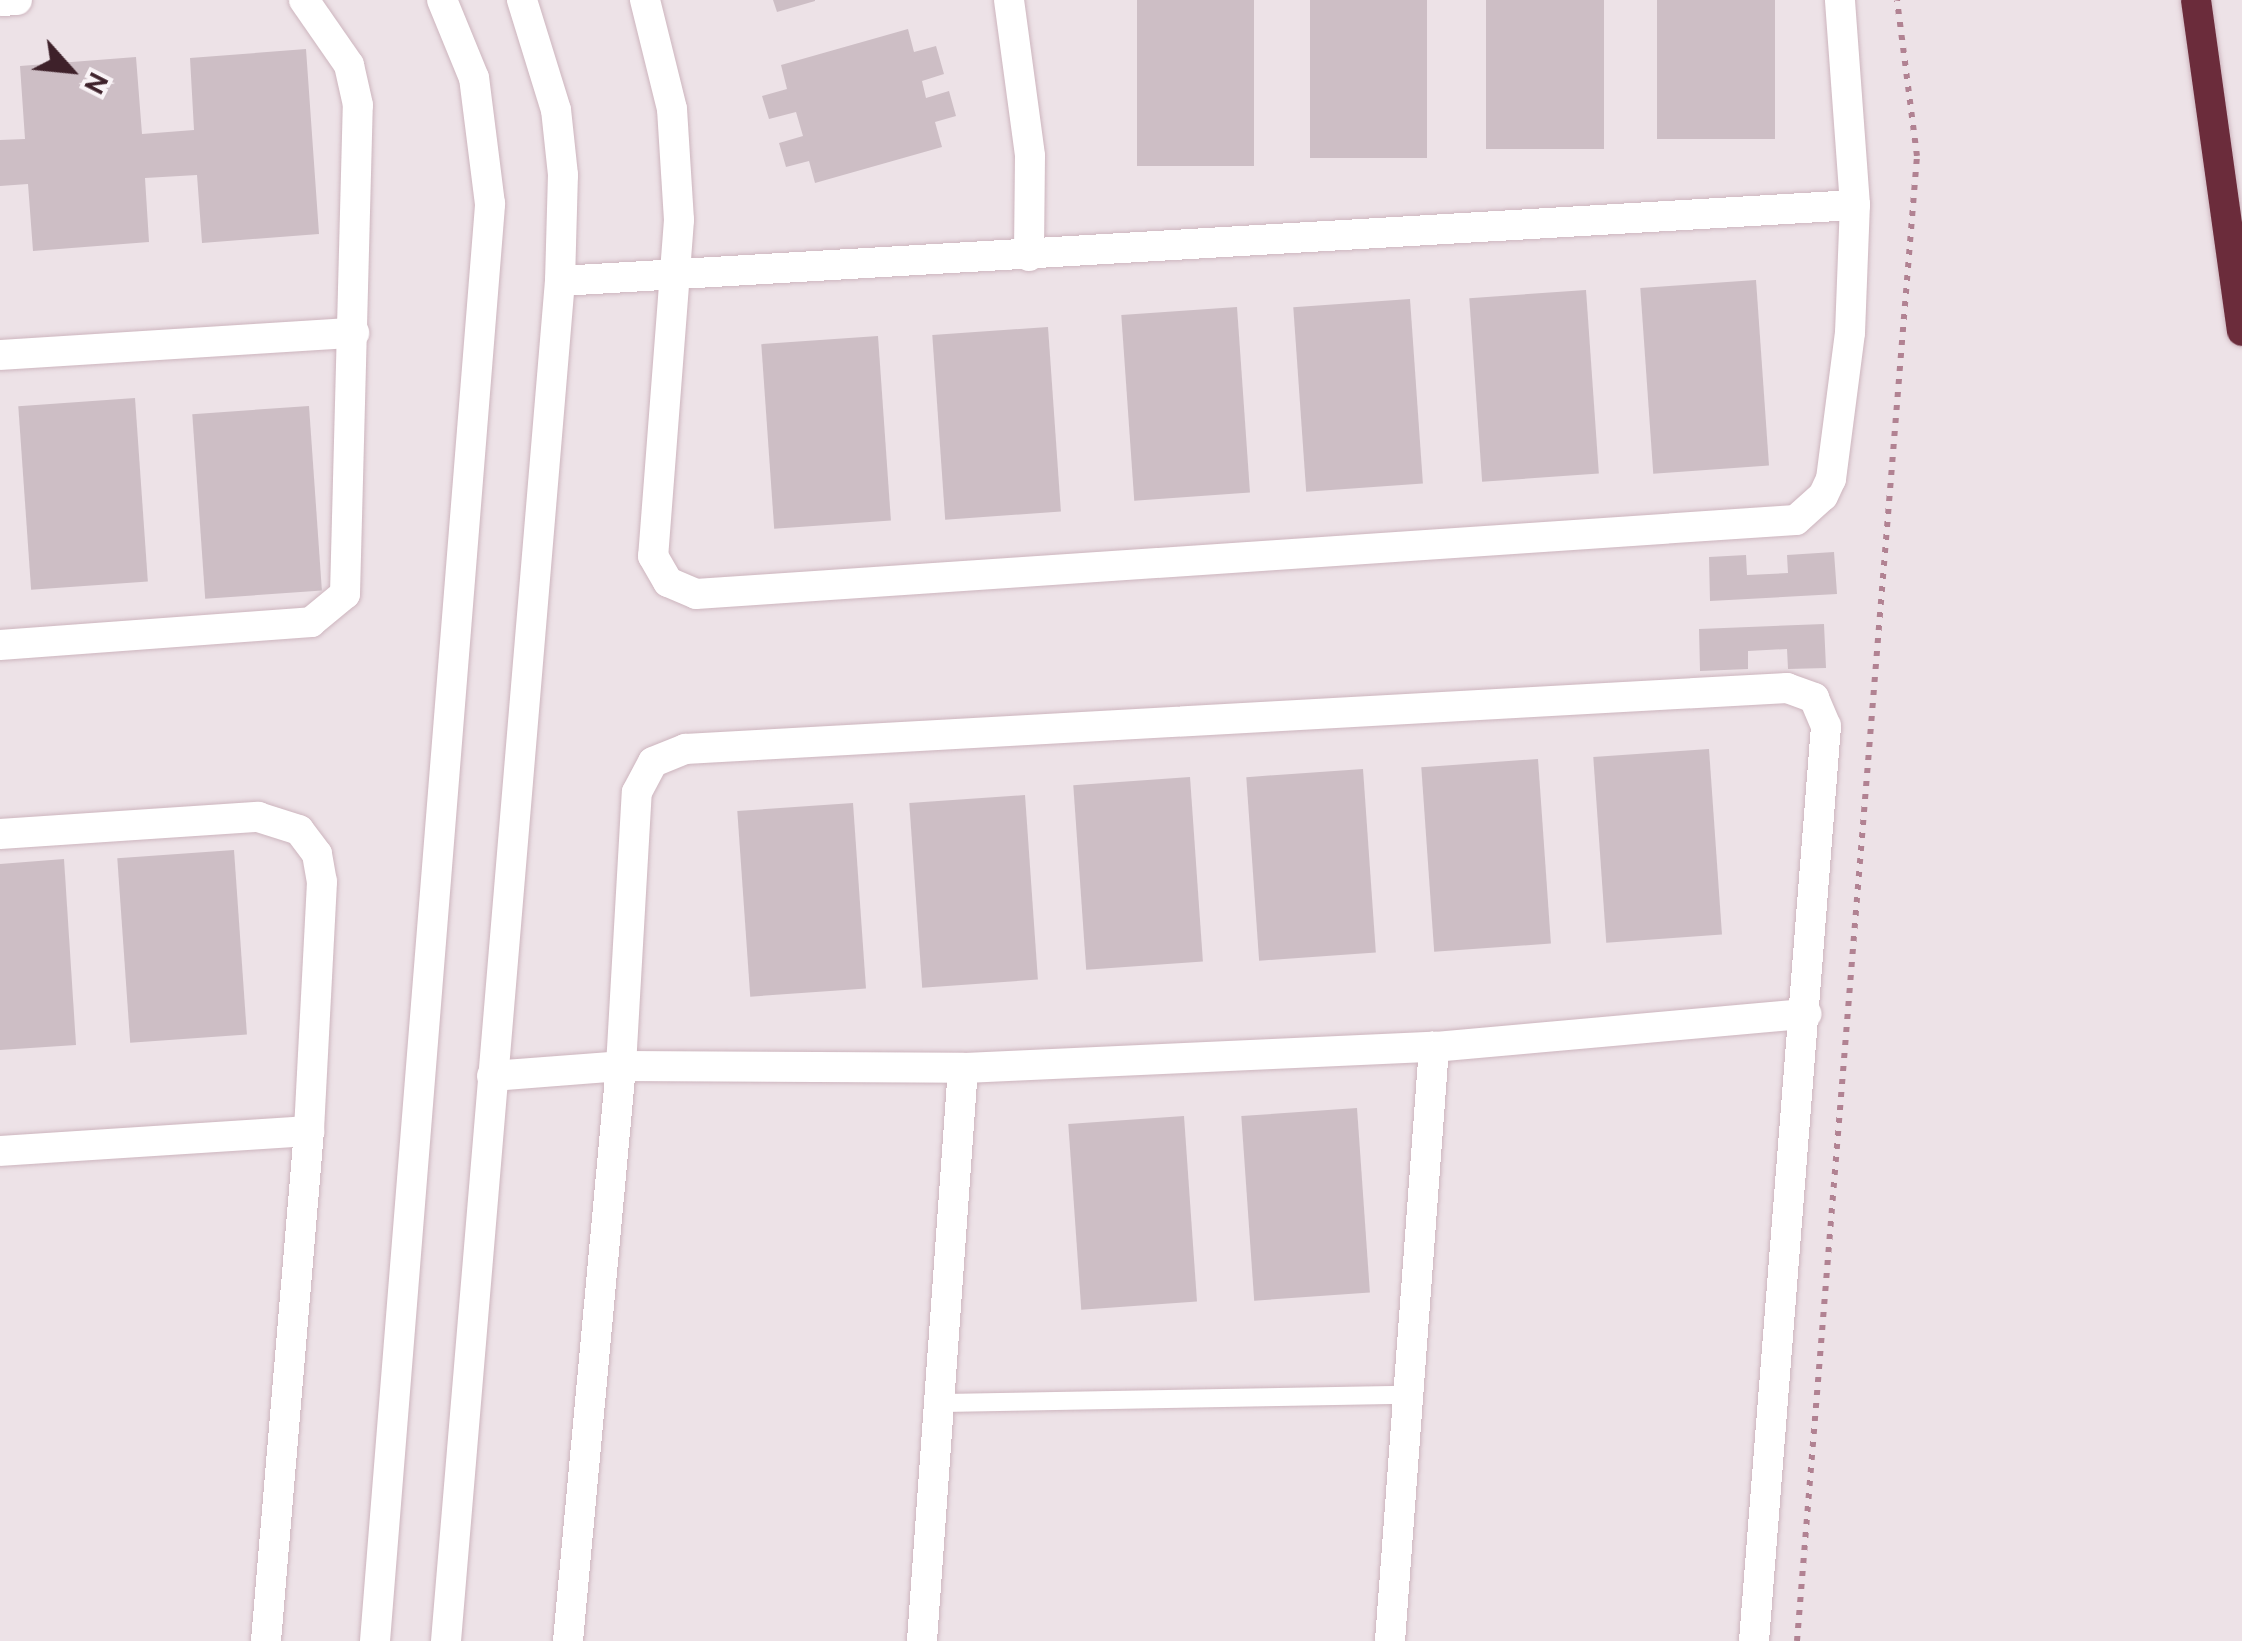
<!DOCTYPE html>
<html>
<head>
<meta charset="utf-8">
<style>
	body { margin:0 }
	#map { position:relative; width:2242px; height:1641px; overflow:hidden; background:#ede2e7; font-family:Cabin,sans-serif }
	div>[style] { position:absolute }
	.building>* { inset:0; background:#cdbec5; transform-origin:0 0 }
	.path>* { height:6px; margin-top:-3px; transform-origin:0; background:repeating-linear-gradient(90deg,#b18292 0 5px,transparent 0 13px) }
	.roads { filter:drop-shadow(0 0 2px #cdb5be) drop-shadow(0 0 2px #cdb5be) }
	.lane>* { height:18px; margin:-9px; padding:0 9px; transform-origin:9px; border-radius:9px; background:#fff }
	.street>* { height:30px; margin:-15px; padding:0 15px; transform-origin:15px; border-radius:15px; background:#fff }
	.secondary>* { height:30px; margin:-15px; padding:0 15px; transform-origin:15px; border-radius:15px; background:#fff }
	.highway>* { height:30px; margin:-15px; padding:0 15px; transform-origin:15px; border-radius:15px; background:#6b2c3b }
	span { translate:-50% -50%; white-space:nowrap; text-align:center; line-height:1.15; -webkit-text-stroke:8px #f9f3f6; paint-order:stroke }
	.north { position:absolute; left:20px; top:20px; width:100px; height:100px; -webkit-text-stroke:8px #f9f3f6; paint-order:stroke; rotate:117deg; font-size:28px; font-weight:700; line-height:40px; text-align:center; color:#3e212a }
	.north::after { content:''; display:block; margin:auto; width:35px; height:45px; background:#3e212a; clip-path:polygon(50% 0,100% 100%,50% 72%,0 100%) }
</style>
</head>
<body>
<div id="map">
	<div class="building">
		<i style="clip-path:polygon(773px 0,815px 0,815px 1px,777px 12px)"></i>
		<i style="left:1137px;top:0;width:117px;height:166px"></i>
		<i style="left:1310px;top:0;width:117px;height:158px"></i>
		<i style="left:1486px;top:0;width:118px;height:149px"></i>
		<i style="left:1657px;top:0;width:118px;height:139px"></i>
		<i style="clip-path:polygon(908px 29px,914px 52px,936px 46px,944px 74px,922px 81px,926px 98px,949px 91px,956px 116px,935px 122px,942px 147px,815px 183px,809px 161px,786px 167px,779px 143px,803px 136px,796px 112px,769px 119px,762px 96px,787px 89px,781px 65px)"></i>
		<i style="clip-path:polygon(306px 49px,319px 234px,202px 243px,197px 175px,145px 178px,149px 242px,33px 251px,28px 184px,0 186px,0 140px,25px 139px,20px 66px,136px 57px,142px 134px,194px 130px,190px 58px)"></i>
		<i style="left:1756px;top:280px;width:186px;height:116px;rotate:86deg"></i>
		<i style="left:1586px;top:290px;width:184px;height:117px;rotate:86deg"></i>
		<i style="left:1410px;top:299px;width:185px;height:117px;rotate:86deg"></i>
		<i style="left:1237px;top:307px;width:186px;height:116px;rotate:86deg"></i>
		<i style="left:1048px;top:327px;width:185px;height:116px;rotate:86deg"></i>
		<i style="left:878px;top:336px;width:185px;height:117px;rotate:86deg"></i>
		<i style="left:135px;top:398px;width:184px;height:117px;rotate:86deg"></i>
		<i style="left:309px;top:406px;width:185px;height:117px;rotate:86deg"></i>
		<i style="clip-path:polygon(1834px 552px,1837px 594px,1710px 601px,1709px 557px,1746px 555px,1747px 575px,1788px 573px,1787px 555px)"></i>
		<i style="clip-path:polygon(1824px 624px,1826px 668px,1788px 669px,1787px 649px,1748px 651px,1748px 669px,1700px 671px,1699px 629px)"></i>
		<i style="left:1709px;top:749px;width:186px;height:116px;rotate:86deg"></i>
		<i style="left:1538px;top:759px;width:185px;height:117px;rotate:86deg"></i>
		<i style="left:1363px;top:769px;width:184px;height:117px;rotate:86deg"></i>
		<i style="left:1190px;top:777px;width:185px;height:117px;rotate:86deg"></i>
		<i style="left:1025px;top:795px;width:185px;height:116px;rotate:86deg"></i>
		<i style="left:853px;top:803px;width:186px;height:116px;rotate:86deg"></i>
		<i style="left:234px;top:850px;width:185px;height:117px;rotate:86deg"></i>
		<i style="clip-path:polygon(64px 859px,76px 1045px,0 1050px,0 864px)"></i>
		<i style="left:1357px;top:1108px;width:185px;height:116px;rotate:86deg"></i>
		<i style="left:1184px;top:1116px;width:186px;height:116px;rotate:86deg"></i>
	</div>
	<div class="path">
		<i style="left:1797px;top:1641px;width:1490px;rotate:-85.38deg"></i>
		<i style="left:1917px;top:156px;width:157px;rotate:-97.3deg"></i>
	</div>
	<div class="roads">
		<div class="lane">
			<i style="left:939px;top:1403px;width:471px;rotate:-1deg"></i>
		</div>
		<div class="street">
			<i style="left:645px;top:0;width:112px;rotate:76.1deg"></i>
			<i style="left:672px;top:109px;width:111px;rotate:86.4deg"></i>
			<i style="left:679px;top:220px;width:337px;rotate:94.4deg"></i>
			<i style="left:653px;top:556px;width:30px;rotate:60deg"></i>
			<i style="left:668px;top:582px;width:30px;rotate:23deg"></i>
			<i style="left:696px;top:594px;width:1102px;rotate:-3.85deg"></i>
			<i style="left:1796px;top:520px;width:36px;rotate:-42deg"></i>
			<i style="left:1823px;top:496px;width:19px;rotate:-65deg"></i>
			<i style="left:1831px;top:479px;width:147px;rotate:-82.6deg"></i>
			<i style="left:1850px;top:333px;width:128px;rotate:-87.8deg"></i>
			<i style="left:1855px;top:205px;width:206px;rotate:-94.2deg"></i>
			<i style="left:1009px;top:0;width:157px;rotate:82.3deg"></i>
			<i style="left:1030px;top:156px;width:100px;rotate:90.6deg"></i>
			<i style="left:0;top:1px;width:17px;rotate:-3deg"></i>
			<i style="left:560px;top:281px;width:1297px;rotate:-3.36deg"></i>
			<i style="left:0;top:355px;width:355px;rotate:-3.6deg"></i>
			<i style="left:0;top:645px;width:312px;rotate:-4.2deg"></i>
			<i style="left:311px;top:622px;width:44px;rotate:-39.5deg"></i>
			<i style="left:345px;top:594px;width:489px;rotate:-88.5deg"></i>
			<i style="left:358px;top:105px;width:41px;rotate:-102.7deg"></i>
			<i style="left:349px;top:65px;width:79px;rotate:-124.7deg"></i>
			<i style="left:0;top:834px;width:259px;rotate:-3.8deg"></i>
			<i style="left:258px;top:817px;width:43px;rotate:17.6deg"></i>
			<i style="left:299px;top:830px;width:30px;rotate:53deg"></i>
			<i style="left:317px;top:854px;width:28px;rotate:80deg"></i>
			<i style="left:322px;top:882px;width:249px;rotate:93deg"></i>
			<i style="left:309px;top:1131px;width:512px;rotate:94.82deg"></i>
			<i style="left:492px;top:1076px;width:129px;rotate:-4.4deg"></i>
			<i style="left:621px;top:1066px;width:342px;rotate:0.3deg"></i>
			<i style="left:963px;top:1068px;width:471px;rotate:-2.6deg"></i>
			<i style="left:1434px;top:1047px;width:374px;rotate:-5.1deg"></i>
			<i style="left:0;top:1151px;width:310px;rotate:-3.7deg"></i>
			<i style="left:568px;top:1641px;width:577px;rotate:-84.73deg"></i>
			<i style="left:621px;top:1066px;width:274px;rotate:-86.7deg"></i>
			<i style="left:637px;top:792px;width:34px;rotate:-62deg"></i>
			<i style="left:653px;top:762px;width:35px;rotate:-22deg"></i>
			<i style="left:685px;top:749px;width:1104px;rotate:-3.17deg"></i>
			<i style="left:1787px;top:688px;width:29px;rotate:20deg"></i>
			<i style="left:1814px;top:698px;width:30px;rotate:67deg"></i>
			<i style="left:1826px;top:726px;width:918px;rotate:94.5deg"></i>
			<i style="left:922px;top:1641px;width:574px;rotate:-85.91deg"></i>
			<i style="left:1390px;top:1641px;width:596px;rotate:-85.76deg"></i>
		</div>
		<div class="secondary">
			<i style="left:375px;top:1641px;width:1442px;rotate:-85.42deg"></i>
			<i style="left:490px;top:204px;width:127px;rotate:-97.2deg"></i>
			<i style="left:474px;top:78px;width:84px;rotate:-112.3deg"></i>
			<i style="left:446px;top:1641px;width:1365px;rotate:-85.21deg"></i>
			<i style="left:560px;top:281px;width:106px;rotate:-88.4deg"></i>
			<i style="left:563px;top:175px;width:65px;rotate:-96.1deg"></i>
			<i style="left:556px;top:110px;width:115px;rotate:-107.2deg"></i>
		</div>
		<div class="highway">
			<i style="left:2196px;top:0;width:334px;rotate:82.1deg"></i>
		</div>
	</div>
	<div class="north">N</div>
</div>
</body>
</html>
